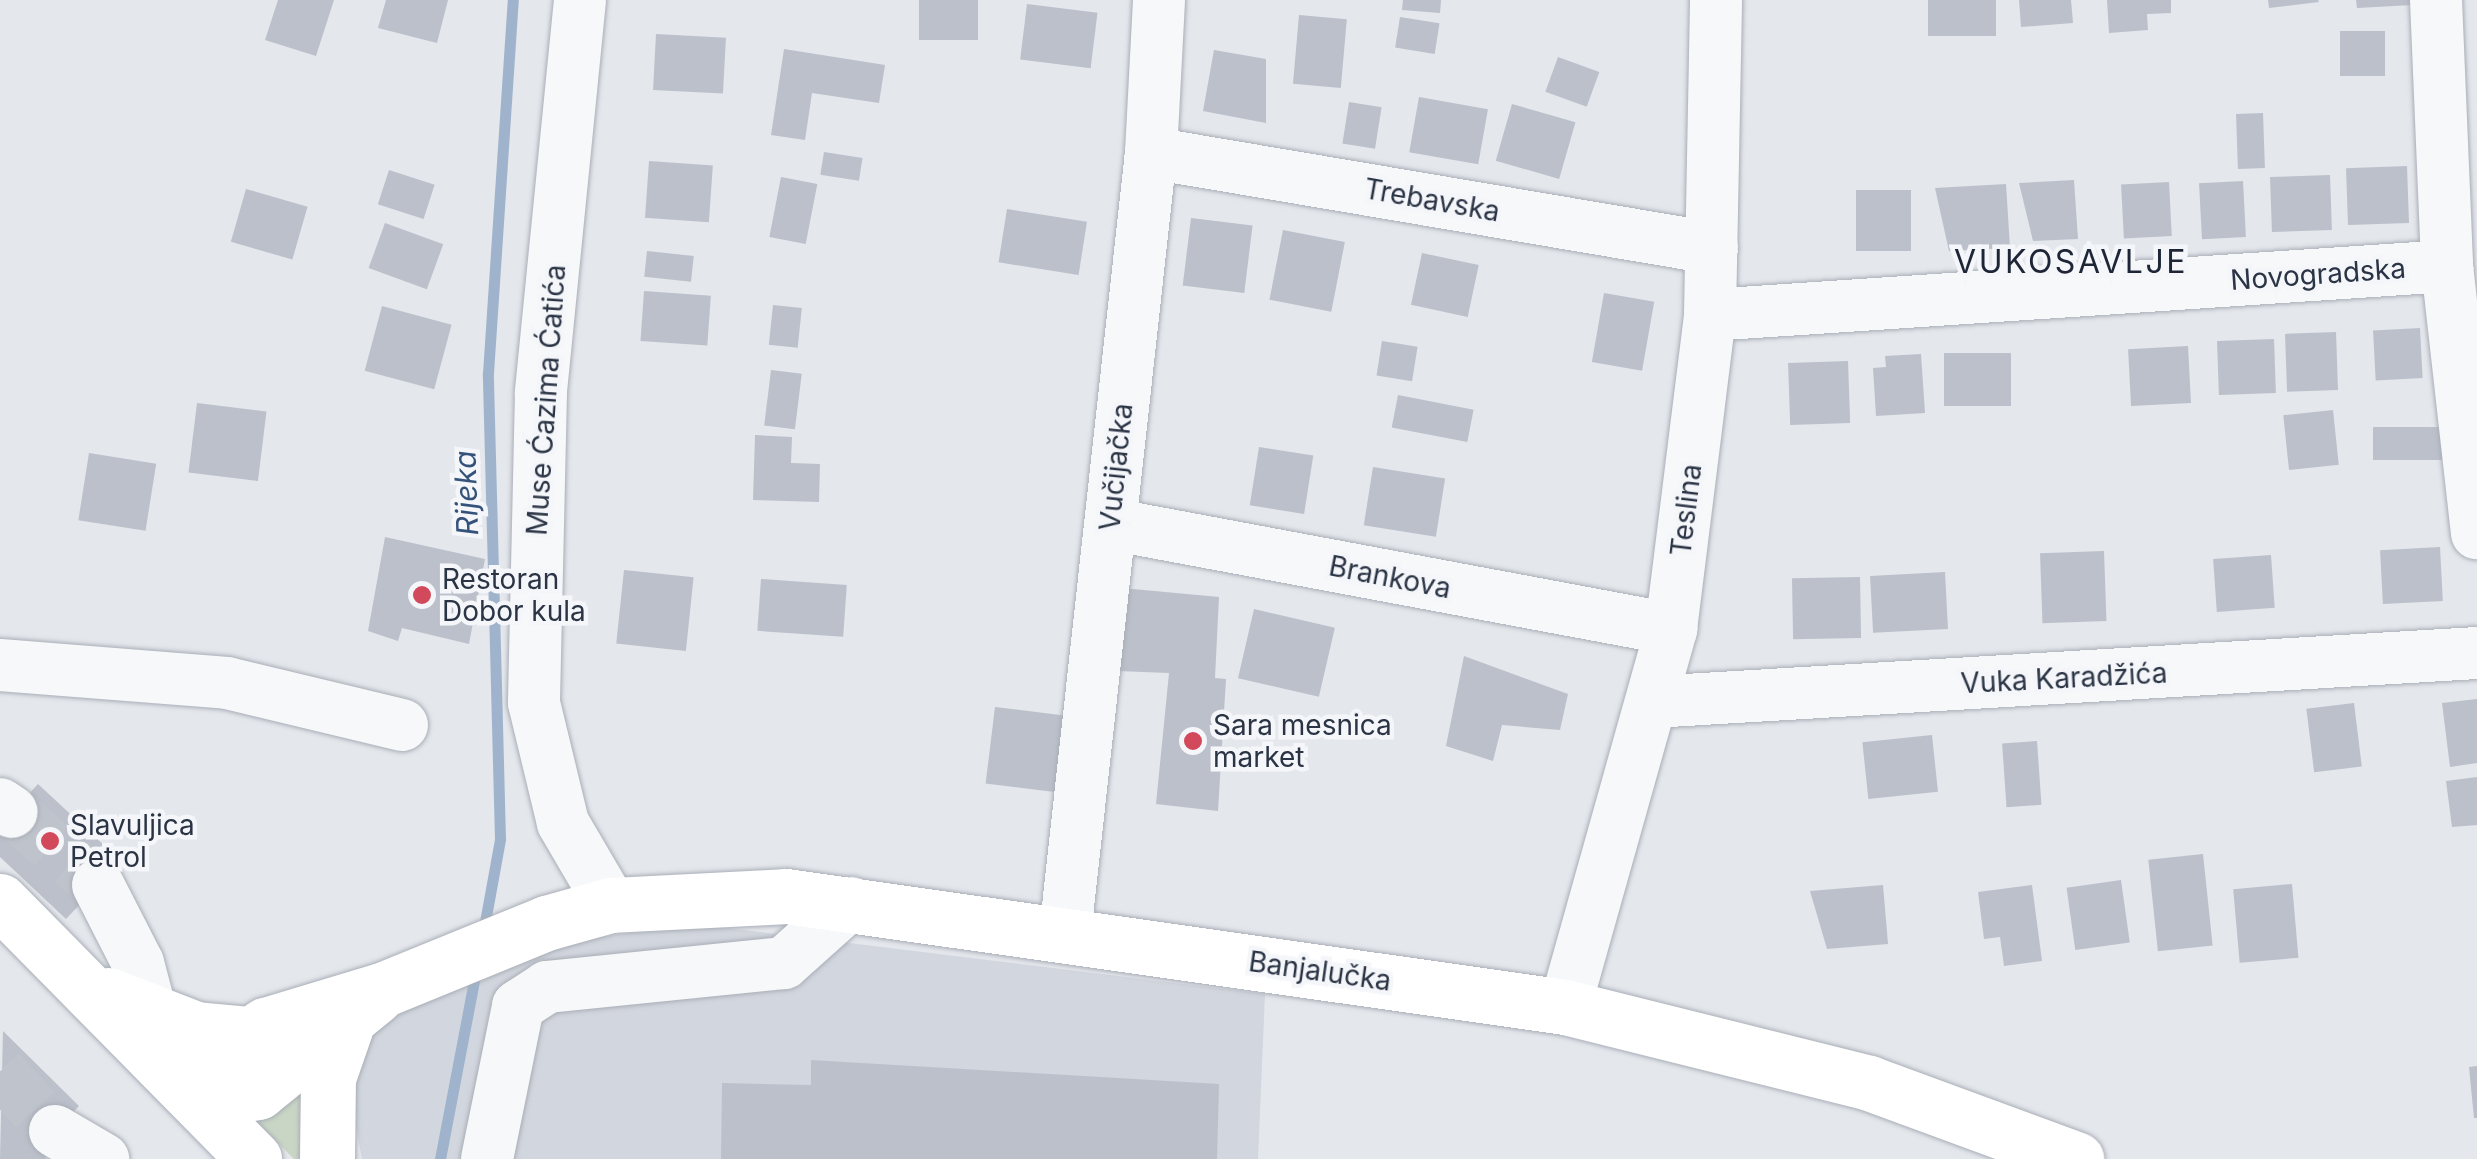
<!DOCTYPE html>
<html>
<head>
<meta charset="utf-8">
<style>
	body { margin:0 }
	#map { position:relative; width:2477px; height:1159px; overflow:hidden; background:#e4e7ec; font-family:Inter,sans-serif }
	div>[style] { position:absolute }
	.built>* { inset:0; background:#d2d6de }
	.green>* { inset:0; background:#c9d6c5 }
	.stream>* { height:11px; margin:-5.5px; padding:0 5.5px; transform-origin:5.5px; border-radius:5.5px; background:#9fb4cc }
	.building>* { inset:0; background:#bbc0ca; transform-origin:0 0 }
	.minor-tunnel>* { height:52px; margin-top:-26px; transform-origin:0; background:repeating-linear-gradient(90deg,#bfc3cb 0 52px,transparent 0 78px) }
	.roads { filter:drop-shadow(0 0 2px #a9aeb7) drop-shadow(0 0 2px #a9aeb7) }
	.minor>* { height:52px; margin:-26px; padding:0 26px; transform-origin:26px; border-radius:26px; background:#f7f8fa }
	.major>* { height:55px; margin:-27.5px; padding:0 27.5px; transform-origin:27.5px; border-radius:27.5px; background:#fff }
	.dots>* { width:28px; height:28px; translate:-50% -50%; box-sizing:border-box; border:5px solid #f4f6f9; border-radius:50% }
	span { translate:-50% -50%; white-space:nowrap; text-align:center; line-height:1.15; -webkit-text-stroke:9px #f4f6f9; paint-order:stroke }
	.street-label { font-size:28px; color:#2b3445 }
	.poi-label { font-size:28px; color:#2b3445 }
	.left { translate:0 -50%; text-align:left }
	.water-label { font-size:30px; color:#34527a; font-style:italic }
	.quarter-label { font-size:32px; color:#1d2536; letter-spacing:2.5px }
</style>
</head>
<body>
<div id="map">
	<div class="built">
		<i style="clip-path:polygon(695px 924px,1265px 994px,1258px 1159px,362px 1159px,350px 1095px,373px 1031px,417px 999px,541px 945px)"></i>
	</div>
	<div class="green">
		<i style="clip-path:polygon(308px 1075px,306px 1158px,294px 1159px,248px 1113px)"></i>
	</div>
	<div class="stream">
		<i style="left:483px;top:933px;width:96px;rotate:-79.7deg"></i>
		<i style="left:500px;top:839px;width:466px;rotate:-91.5deg"></i>
		<i style="left:488px;top:373px;width:374px;rotate:-86.2deg"></i>
		<i style="left:440px;top:1159px;width:191px;rotate:-79.2deg"></i>
	</div>
	<div class="building">
		<i style="clip-path:polygon(278px 0,334px 0,316px 56px,265px 40px)"></i>
		<i style="clip-path:polygon(386px 0,448px 0,437px 43px,378px 28px)"></i>
		<i style="left:919px;top:0;width:59px;height:40px"></i>
		<i style="clip-path:polygon(1403px 0,1441px 0,1440px 13px,1402px 10px)"></i>
		<i style="left:1928px;top:0;width:68px;height:36px"></i>
		<i style="clip-path:polygon(2019px 0,2071px 0,2073px 23px,2021px 27px)"></i>
		<i style="clip-path:polygon(2107px 0,2171px 0,2171px 13px,2147px 14px,2148px 30px,2109px 33px)"></i>
		<i style="clip-path:polygon(2268px 0,2318px 0,2319px 2px,2269px 8px)"></i>
		<i style="clip-path:polygon(2356px 0,2412px 0,2413px 5px,2357px 8px)"></i>
		<i style="left:1027px;top:4px;width:71px;height:56px;rotate:7deg"></i>
		<i style="left:1299px;top:15px;width:48px;height:69px;rotate:5deg"></i>
		<i style="left:1400px;top:17px;width:40px;height:31px;rotate:9deg"></i>
		<i style="left:2340px;top:31px;width:45px;height:45px"></i>
		<i style="left:656px;top:34px;width:70px;height:56px;rotate:3deg"></i>
		<i style="clip-path:polygon(784px 49px,885px 65px,879px 103px,812px 93px,805px 140px,771px 135px)"></i>
		<i style="clip-path:polygon(1214px 50px,1266px 59px,1266px 123px,1203px 111px)"></i>
		<i style="left:1558px;top:57px;width:44px;height:37px;rotate:20deg"></i>
		<i style="left:1419px;top:97px;width:70px;height:56px;rotate:10deg"></i>
		<i style="left:1349px;top:102px;width:33px;height:42px;rotate:9deg"></i>
		<i style="left:1512px;top:104px;width:66px;height:59px;rotate:16deg"></i>
		<i style="left:2263px;top:113px;width:55px;height:27px;rotate:88deg"></i>
		<i style="left:824px;top:152px;width:39px;height:23px;rotate:9deg"></i>
		<i style="left:649px;top:161px;width:64px;height:57px;rotate:4deg"></i>
		<i style="left:2407px;top:166px;width:57px;height:61px;rotate:88deg"></i>
		<i style="left:389px;top:170px;width:48px;height:36px;rotate:18deg"></i>
		<i style="left:2330px;top:175px;width:55px;height:60px;rotate:88deg"></i>
		<i style="left:781px;top:177px;width:37px;height:61px;rotate:11deg"></i>
		<i style="clip-path:polygon(2074px 180px,2078px 239px,2033px 241px,2019px 183px)"></i>
		<i style="left:2243px;top:181px;width:56px;height:44px;rotate:87deg"></i>
		<i style="left:2169px;top:182px;width:54px;height:48px;rotate:87deg"></i>
		<i style="clip-path:polygon(2006px 184px,2010px 248px,1949px 251px,1935px 188px)"></i>
		<i style="left:246px;top:189px;width:64px;height:55px;rotate:16deg"></i>
		<i style="left:1856px;top:190px;width:55px;height:61px"></i>
		<i style="left:1007px;top:209px;width:81px;height:54px;rotate:9deg"></i>
		<i style="left:1191px;top:218px;width:62px;height:68px;rotate:7deg"></i>
		<i style="left:385px;top:223px;width:62px;height:48px;rotate:20deg"></i>
		<i style="left:1283px;top:230px;width:63px;height:71px;rotate:11deg"></i>
		<i style="left:647px;top:251px;width:47px;height:26px;rotate:6deg"></i>
		<i style="left:1422px;top:253px;width:58px;height:53px;rotate:12deg"></i>
		<i style="left:644px;top:291px;width:67px;height:50px;rotate:4deg"></i>
		<i style="left:1604px;top:293px;width:51px;height:70px;rotate:10deg"></i>
		<i style="left:773px;top:305px;width:29px;height:40px;rotate:6deg"></i>
		<i style="left:382px;top:306px;width:72px;height:67px;rotate:15deg"></i>
		<i style="left:2420px;top:328px;width:50px;height:47px;rotate:87deg"></i>
		<i style="left:2336px;top:332px;width:58px;height:51px;rotate:88deg"></i>
		<i style="left:2274px;top:339px;width:54px;height:57px;rotate:88deg"></i>
		<i style="left:1382px;top:341px;width:36px;height:35px;rotate:9deg"></i>
		<i style="left:2188px;top:346px;width:57px;height:60px;rotate:87deg"></i>
		<i style="left:1944px;top:353px;width:67px;height:53px"></i>
		<i style="clip-path:polygon(1921px 354px,1925px 413px,1876px 416px,1873px 368px,1886px 367px,1885px 356px)"></i>
		<i style="left:1848px;top:361px;width:62px;height:60px;rotate:88deg"></i>
		<i style="left:771px;top:370px;width:31px;height:56px;rotate:7deg"></i>
		<i style="left:1398px;top:395px;width:77px;height:33px;rotate:11deg"></i>
		<i style="left:197px;top:403px;width:70px;height:70px;rotate:7deg"></i>
		<i style="left:2333px;top:410px;width:55px;height:50px;rotate:84deg"></i>
		<i style="left:2445px;top:427px;width:33px;height:72px;rotate:90deg"></i>
		<i style="clip-path:polygon(755px 435px,792px 437px,791px 463px,820px 464px,819px 502px,753px 500px)"></i>
		<i style="left:1259px;top:447px;width:55px;height:59px;rotate:9deg"></i>
		<i style="left:89px;top:453px;width:68px;height:68px;rotate:9deg"></i>
		<i style="left:1373px;top:467px;width:73px;height:59px;rotate:9deg"></i>
		<i style="clip-path:polygon(385px 537px,485px 559px,469px 644px,402px 628px,398px 641px,368px 631px)"></i>
		<i style="left:2440px;top:547px;width:54px;height:60px;rotate:87deg"></i>
		<i style="left:2104px;top:551px;width:70px;height:64px;rotate:88deg"></i>
		<i style="left:2271px;top:555px;width:53px;height:58px;rotate:86deg"></i>
		<i style="left:624px;top:570px;width:70px;height:74px;rotate:6deg"></i>
		<i style="left:1945px;top:572px;width:57px;height:75px;rotate:87deg"></i>
		<i style="left:1860px;top:577px;width:61px;height:68px;rotate:89deg"></i>
		<i style="left:761px;top:579px;width:86px;height:52px;rotate:4deg"></i>
		<i style="clip-path:polygon(1122px 588px,1219px 597px,1215px 678px,1226px 679px,1218px 811px,1156px 804px,1169px 673px,1117px 671px)"></i>
		<i style="left:1254px;top:609px;width:83px;height:71px;rotate:13deg"></i>
		<i style="clip-path:polygon(1464px 656px,1568px 694px,1560px 730px,1502px 725px,1493px 761px,1446px 746px)"></i>
		<i style="clip-path:polygon(2477px 699px,2477px 763px,2450px 767px,2442px 703px)"></i>
		<i style="left:2354px;top:703px;width:64px;height:48px;rotate:83deg"></i>
		<i style="left:995px;top:707px;width:78px;height:77px;rotate:7deg"></i>
		<i style="left:1932px;top:735px;width:57px;height:70px;rotate:84deg"></i>
		<i style="left:2037px;top:741px;width:64px;height:35px;rotate:86deg"></i>
		<i style="clip-path:polygon(2477px 777px,2477px 825px,2452px 827px,2446px 781px)"></i>
		<i style="clip-path:polygon(38px 784px,121px 861px,66px 919px,0 857px,0 825px)"></i>
		<i style="left:2203px;top:854px;width:92px;height:55px;rotate:84deg"></i>
		<i style="left:2121px;top:880px;width:63px;height:55px;rotate:82deg"></i>
		<i style="left:2292px;top:884px;width:74px;height:59px;rotate:85deg"></i>
		<i style="clip-path:polygon(1883px 885px,1888px 944px,1827px 949px,1810px 891px)"></i>
		<i style="clip-path:polygon(2032px 885px,2042px 961px,2004px 966px,2000px 937px,1984px 939px,1978px 892px)"></i>
		<i style="clip-path:polygon(3px 1031px,79px 1106px,41px 1145px,46px 1159px,0 1159px)"></i>
		<i style="clip-path:polygon(811px 1060px,1219px 1084px,1217px 1159px,721px 1159px,722px 1083px,811px 1085px)"></i>
		<i style="clip-path:polygon(2477px 1066px,2477px 1118px,2474px 1118px,2469px 1067px)"></i>
	</div>
	<div class="minor-tunnel">
		<i style="left:12px;top:812px;width:113px;rotate:40.3deg"></i>
		<i style="left:0;top:1071px;width:81px;rotate:47.5deg"></i>
	</div>
	<div class="roads">
		<div class="minor">
			<i style="left:580px;top:0;width:394px;rotate:95.7deg"></i>
			<i style="left:541px;top:392px;width:311px;rotate:91.3deg"></i>
			<i style="left:534px;top:703px;width:123px;rotate:76.4deg"></i>
			<i style="left:563px;top:823px;width:95px;rotate:59.7deg"></i>
			<i style="left:2436px;top:0;width:266px;rotate:87.6deg"></i>
			<i style="left:2447px;top:266px;width:269px;rotate:83.6deg"></i>
			<i style="left:1151px;top:153px;width:569px;rotate:9.61deg"></i>
			<i style="left:1710px;top:315px;width:739px;rotate:-3.8deg"></i>
			<i style="left:1110px;top:524px;width:571px;rotate:10.6deg"></i>
			<i style="left:0;top:665px;width:228px;rotate:4.5deg"></i>
			<i style="left:227px;top:683px;width:180px;rotate:13.5deg"></i>
			<i style="left:1652px;top:702px;width:826px;rotate:-3.4deg"></i>
			<i style="left:0;top:804px;width:14px;rotate:34deg"></i>
			<i style="left:98px;top:885px;width:88px;rotate:62.9deg"></i>
			<i style="left:138px;top:963px;width:87px;rotate:75.3deg"></i>
			<i style="left:1065px;top:934px;width:786px;rotate:-83.72deg"></i>
			<i style="left:1151px;top:153px;width:153px;rotate:-87deg"></i>
			<i style="left:1565px;top:1007px;width:393px;rotate:-74.3deg"></i>
			<i style="left:1671px;top:629px;width:316px;rotate:-82.9deg"></i>
			<i style="left:1710px;top:315px;width:315px;rotate:-88.9deg"></i>
			<i style="left:55px;top:1131px;width:56px;rotate:30.3deg"></i>
			<i style="left:487px;top:1159px;width:156px;rotate:-78.5deg"></i>
			<i style="left:518px;top:1006px;width:35px;rotate:-33deg"></i>
			<i style="left:547px;top:987px;width:238px;rotate:-5.8deg"></i>
			<i style="left:784px;top:963px;width:90px;rotate:-41.8deg"></i>
		</div>
		<div class="major">
			<i style="left:0;top:901px;width:362px;rotate:45.4deg"></i>
			<i style="left:108px;top:995px;width:94px;rotate:21.1deg"></i>
			<i style="left:196px;top:1029px;width:52px;rotate:5.5deg"></i>
			<i style="left:201px;top:1102px;width:48px;rotate:-70.4deg"></i>
			<i style="left:217px;top:1057px;width:58px;rotate:-33.7deg"></i>
			<i style="left:265px;top:1025px;width:122px;rotate:-16.7deg"></i>
			<i style="left:382px;top:990px;width:177px;rotate:-22.2deg"></i>
			<i style="left:546px;top:923px;width:67px;rotate:-15.5deg"></i>
			<i style="left:611px;top:905px;width:175px;rotate:-2.9deg"></i>
			<i style="left:786px;top:896px;width:787px;rotate:8.11deg"></i>
			<i style="left:1565px;top:1007px;width:313px;rotate:14deg"></i>
			<i style="left:1869px;top:1083px;width:221px;rotate:20.2deg"></i>
			<i style="left:201px;top:1102px;width:58px;rotate:-10deg"></i>
			<i style="left:258px;top:1092px;width:152px;rotate:-39.1deg"></i>
			<i style="left:327px;top:1159px;width:81px;rotate:-89.3deg"></i>
			<i style="left:328px;top:1078px;width:58px;rotate:-70.9deg"></i>
		</div>
	</div>
	<div class="dots">
		<i style="left:422px;top:595px;background:#d1495b"></i>
		<i style="left:1193px;top:741px;background:#d1495b"></i>
		<i style="left:50px;top:841px;background:#d1495b"></i>
	</div>
	<div class="street-label">
		<span style="left:1432px;top:200px;rotate:10deg">Trebavska</span>
		<span style="left:2318px;top:274px;rotate:-4deg">Novogradska</span>
		<span style="left:546px;top:400px;rotate:-86deg">Muse Ćazima Ćatića</span>
		<span style="left:1116px;top:467px;rotate:-84deg">Vučijačka</span>
		<span style="left:1686px;top:510px;rotate:-83deg">Teslina</span>
		<span style="left:1390px;top:577px;rotate:11deg">Brankova</span>
		<span style="left:2064px;top:678px;rotate:-3deg">Vuka Karadžića</span>
		<span style="left:1320px;top:971px;rotate:8deg">Banjalučka</span>
	</div>
	<div class="poi-label">
		<span class="left" style="left:442px;top:595px">Restoran<br>Dobor kula</span>
		<span class="left" style="left:1213px;top:741px">Sara mesnica<br>market</span>
		<span class="left" style="left:70px;top:841px">Slavuljica<br>Petrol</span>
	</div>
	<div class="water-label">
		<span style="left:466px;top:493px;rotate:-92deg">Rijeka</span>
	</div>
	<div class="quarter-label">
		<span style="left:2071px;top:262px">VUKOSAVLJE</span>
	</div>
</div>
</body>
</html>
